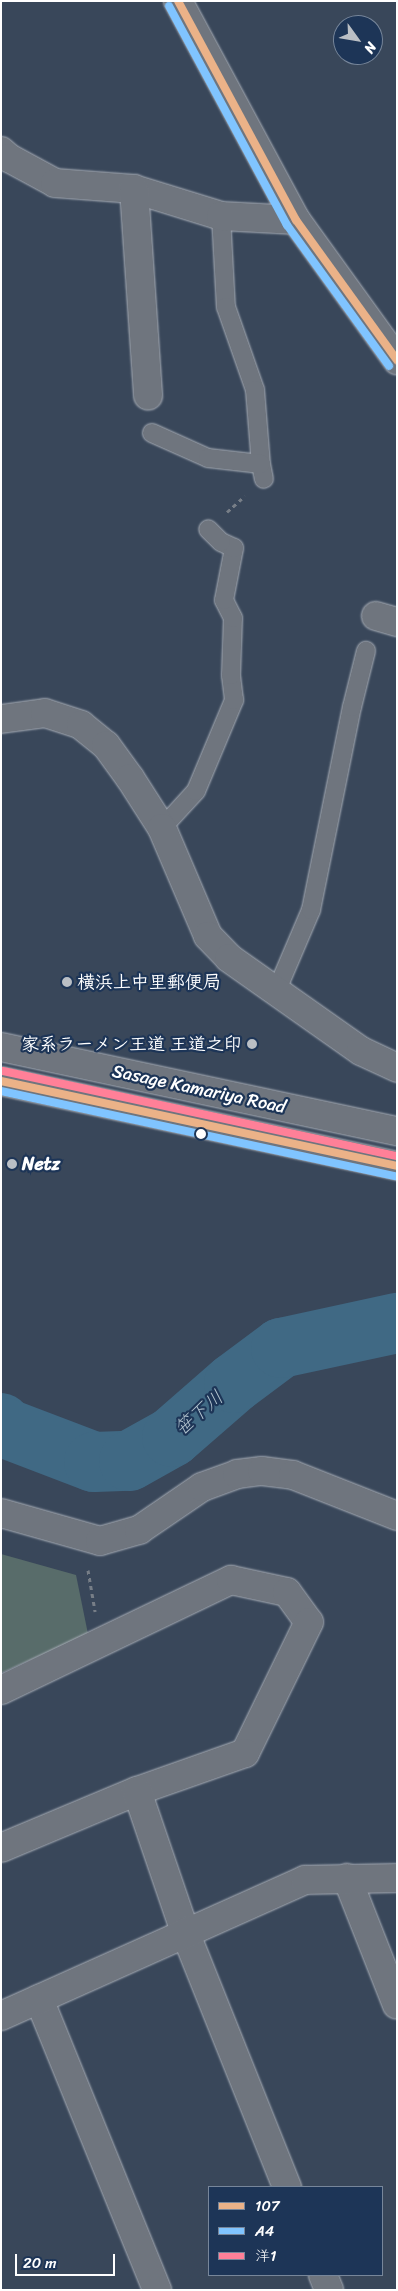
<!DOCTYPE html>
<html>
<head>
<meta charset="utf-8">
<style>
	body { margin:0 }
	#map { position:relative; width:398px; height:2291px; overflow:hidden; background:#39475a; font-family:Sriracha,"Klee One",sans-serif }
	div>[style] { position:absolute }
	.green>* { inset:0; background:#586c6a }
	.river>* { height:60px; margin:-30px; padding:0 30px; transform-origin:30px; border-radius:30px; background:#406984 }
	.path>* { height:3px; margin-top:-1.5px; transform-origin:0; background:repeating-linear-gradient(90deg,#777e87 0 4px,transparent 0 8px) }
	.roads { filter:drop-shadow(0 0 1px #a6acb5) drop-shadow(0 0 1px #a6acb5) }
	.lane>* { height:18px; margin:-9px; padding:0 9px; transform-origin:9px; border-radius:9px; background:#6f757e }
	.street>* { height:28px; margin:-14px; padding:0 14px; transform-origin:14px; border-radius:14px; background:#6f757e }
	.secondary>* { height:28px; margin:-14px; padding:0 14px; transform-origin:14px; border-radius:14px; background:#6f757e }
	.bus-1>* { height:8px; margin:-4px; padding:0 4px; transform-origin:4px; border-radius:4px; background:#ebb288 }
	.bus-2>* { height:8px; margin:-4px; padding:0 4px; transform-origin:4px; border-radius:4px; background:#80c4ff }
	.bus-3>* { height:8px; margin:-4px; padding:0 4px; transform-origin:4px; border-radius:4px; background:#ff8098 }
	.dots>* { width:14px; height:14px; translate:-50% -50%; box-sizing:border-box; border:2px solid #1d3557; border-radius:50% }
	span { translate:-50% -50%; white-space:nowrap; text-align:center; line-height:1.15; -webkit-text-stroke:4.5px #1d3557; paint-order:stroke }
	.poi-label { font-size:18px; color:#fff; font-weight:700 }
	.left { translate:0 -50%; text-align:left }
	.right { translate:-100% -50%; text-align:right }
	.street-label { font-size:18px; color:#fff }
	.water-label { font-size:19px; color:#b3c4cf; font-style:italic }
	.frame { position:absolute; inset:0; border:2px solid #fff; pointer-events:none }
	.legend { position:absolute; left:208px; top:2186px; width:175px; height:90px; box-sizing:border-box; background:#1d3557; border:1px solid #77869a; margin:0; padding:6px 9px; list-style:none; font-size:15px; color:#fff }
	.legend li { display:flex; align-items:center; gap:10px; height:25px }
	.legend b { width:25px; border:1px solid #77869a }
	.north { position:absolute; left:333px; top:15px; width:50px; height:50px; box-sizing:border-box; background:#1d3557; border:1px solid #77869a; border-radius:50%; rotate:122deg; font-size:14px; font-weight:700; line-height:20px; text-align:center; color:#fff }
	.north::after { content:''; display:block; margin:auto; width:18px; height:22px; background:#babfc5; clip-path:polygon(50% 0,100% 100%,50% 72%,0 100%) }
	.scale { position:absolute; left:15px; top:2254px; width:100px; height:22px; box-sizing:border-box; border:2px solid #fff; border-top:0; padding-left:6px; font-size:15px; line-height:18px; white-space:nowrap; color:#fff; -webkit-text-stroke:4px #1d3557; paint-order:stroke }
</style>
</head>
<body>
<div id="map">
	<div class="green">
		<i style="clip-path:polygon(1px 1554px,76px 1575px,88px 1634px,1px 1673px)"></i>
	</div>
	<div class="river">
		<i style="left:1px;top:1423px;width:6px;rotate:51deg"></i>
		<i style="left:5px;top:1428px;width:95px;rotate:20.9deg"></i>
		<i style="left:94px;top:1462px;width:35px;rotate:-2deg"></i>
		<i style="left:129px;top:1461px;width:49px;rotate:-29.2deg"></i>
		<i style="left:172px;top:1437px;width:82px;rotate:-41.1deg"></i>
		<i style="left:234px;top:1383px;width:59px;rotate:-36.7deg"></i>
		<i style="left:281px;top:1348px;width:119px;rotate:-12.2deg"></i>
	</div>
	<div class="path">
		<i style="left:227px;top:512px;width:24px;rotate:-42deg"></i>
		<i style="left:88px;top:1570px;width:42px;rotate:80.3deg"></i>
	</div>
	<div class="roads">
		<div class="lane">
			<i style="left:221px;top:216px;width:91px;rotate:86.9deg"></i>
			<i style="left:226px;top:307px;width:88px;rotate:70.7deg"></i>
			<i style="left:255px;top:390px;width:74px;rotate:85.4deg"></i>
			<i style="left:261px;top:464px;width:15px;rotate:79deg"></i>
			<i style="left:152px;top:433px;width:61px;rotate:24.1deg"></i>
			<i style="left:208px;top:458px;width:53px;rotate:6.5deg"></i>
			<i style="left:162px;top:828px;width:50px;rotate:-47.4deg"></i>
			<i style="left:196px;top:791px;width:99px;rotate:-67.3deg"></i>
			<i style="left:234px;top:700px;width:25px;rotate:-97deg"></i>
			<i style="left:231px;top:675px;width:57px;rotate:-88deg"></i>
			<i style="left:233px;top:618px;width:20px;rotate:-117deg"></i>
			<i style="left:224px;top:600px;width:53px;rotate:-79.1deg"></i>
			<i style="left:234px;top:548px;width:14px;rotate:-155deg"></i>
			<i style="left:221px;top:542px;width:18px;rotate:-135deg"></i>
			<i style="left:276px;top:992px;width:89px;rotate:-66.9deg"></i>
			<i style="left:311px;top:910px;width:207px;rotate:-78.6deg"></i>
			<i style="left:352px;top:707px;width:58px;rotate:-76deg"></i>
		</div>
		<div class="street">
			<i style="left:1px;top:151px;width:11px;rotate:41deg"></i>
			<i style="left:9px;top:158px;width:52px;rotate:28.5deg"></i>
			<i style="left:55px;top:183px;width:79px;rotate:4.3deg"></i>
			<i style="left:134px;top:189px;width:91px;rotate:17.2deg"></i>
			<i style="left:221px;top:216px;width:75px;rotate:3.1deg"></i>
			<i style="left:134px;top:189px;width:207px;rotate:86.1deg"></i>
			<i style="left:376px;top:616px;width:22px;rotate:16deg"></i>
			<i style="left:1px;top:719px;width:44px;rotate:-7.8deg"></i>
			<i style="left:45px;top:713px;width:38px;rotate:18deg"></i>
			<i style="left:81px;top:725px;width:32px;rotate:39deg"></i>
			<i style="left:106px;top:745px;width:41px;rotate:54deg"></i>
			<i style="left:130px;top:778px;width:59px;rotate:57.4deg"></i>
			<i style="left:162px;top:828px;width:117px;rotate:66.9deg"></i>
			<i style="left:208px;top:936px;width:30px;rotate:46deg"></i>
			<i style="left:229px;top:958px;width:161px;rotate:35.2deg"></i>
			<i style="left:361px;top:1051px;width:40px;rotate:25deg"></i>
			<i style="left:1px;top:1513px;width:103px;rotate:15.8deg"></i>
			<i style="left:100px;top:1541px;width:41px;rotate:-15.8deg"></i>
			<i style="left:139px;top:1530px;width:76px;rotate:-34.3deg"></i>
			<i style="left:202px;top:1487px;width:37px;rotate:-20deg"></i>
			<i style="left:237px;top:1474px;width:25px;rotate:-7deg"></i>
			<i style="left:262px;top:1471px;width:31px;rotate:7deg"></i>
			<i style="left:293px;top:1475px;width:112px;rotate:21.5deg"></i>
			<i style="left:1px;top:1690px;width:255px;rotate:-25.6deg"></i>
			<i style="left:231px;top:1580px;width:57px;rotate:12.1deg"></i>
			<i style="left:287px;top:1592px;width:37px;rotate:54deg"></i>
			<i style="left:309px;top:1622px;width:146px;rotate:116deg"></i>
			<i style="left:245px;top:1753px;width:114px;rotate:160.6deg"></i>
			<i style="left:137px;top:1791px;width:147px;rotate:157.3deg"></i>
			<i style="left:137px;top:1791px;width:149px;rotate:71.2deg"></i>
			<i style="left:185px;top:1932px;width:275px;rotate:68.2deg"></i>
			<i style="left:347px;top:1878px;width:136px;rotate:68.5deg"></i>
			<i style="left:39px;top:1999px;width:314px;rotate:67.9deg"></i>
			<i style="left:1px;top:2016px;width:333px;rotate:-24.1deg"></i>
			<i style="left:305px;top:1880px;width:92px;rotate:-1.2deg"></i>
			<i style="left:323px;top:2275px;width:16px;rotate:68deg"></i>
		</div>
		<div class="secondary">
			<i style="left:178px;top:1px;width:249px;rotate:61.7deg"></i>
			<i style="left:296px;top:220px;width:173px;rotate:54.2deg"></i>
			<i style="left:1px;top:1047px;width:405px;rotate:12deg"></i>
			<i style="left:1px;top:1081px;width:405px;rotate:12.1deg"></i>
		</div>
	</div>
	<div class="bus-1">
		<i style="left:178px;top:1px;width:249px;rotate:61.7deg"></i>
		<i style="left:296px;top:220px;width:173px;rotate:54.2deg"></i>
		<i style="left:1px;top:1081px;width:405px;rotate:12.1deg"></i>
	</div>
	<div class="bus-2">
		<i style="left:169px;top:6px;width:249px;rotate:61.7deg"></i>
		<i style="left:287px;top:225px;width:174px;rotate:54.1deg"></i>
		<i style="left:1px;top:1091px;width:403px;rotate:12.2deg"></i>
	</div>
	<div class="bus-3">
		<i style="left:3px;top:1071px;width:403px;rotate:12.2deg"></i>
	</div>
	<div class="dots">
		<i style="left:67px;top:982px;background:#babfc5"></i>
		<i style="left:252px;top:1044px;background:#babfc5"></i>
		<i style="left:201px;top:1134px;background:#fff"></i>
		<i style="left:12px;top:1164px;background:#babfc5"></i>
	</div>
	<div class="poi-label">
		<span class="left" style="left:77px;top:982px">横浜上中里郵便局</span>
		<span class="right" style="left:242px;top:1044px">家系ラーメン王道 王道之印</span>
		<span class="left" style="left:22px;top:1164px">Netz</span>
	</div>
	<div class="street-label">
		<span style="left:199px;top:1089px;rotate:12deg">Sasage Kamariya Road</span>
	</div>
	<div class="water-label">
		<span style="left:199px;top:1413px;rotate:-41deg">笹下川</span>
	</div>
	<div class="frame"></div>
	<ul class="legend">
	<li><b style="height:6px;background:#ebb288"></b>107</li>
	<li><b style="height:6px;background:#80c4ff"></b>A4</li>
	<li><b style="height:6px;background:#ff8098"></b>洋1</li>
	</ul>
	<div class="north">N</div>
	<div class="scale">20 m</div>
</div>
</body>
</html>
